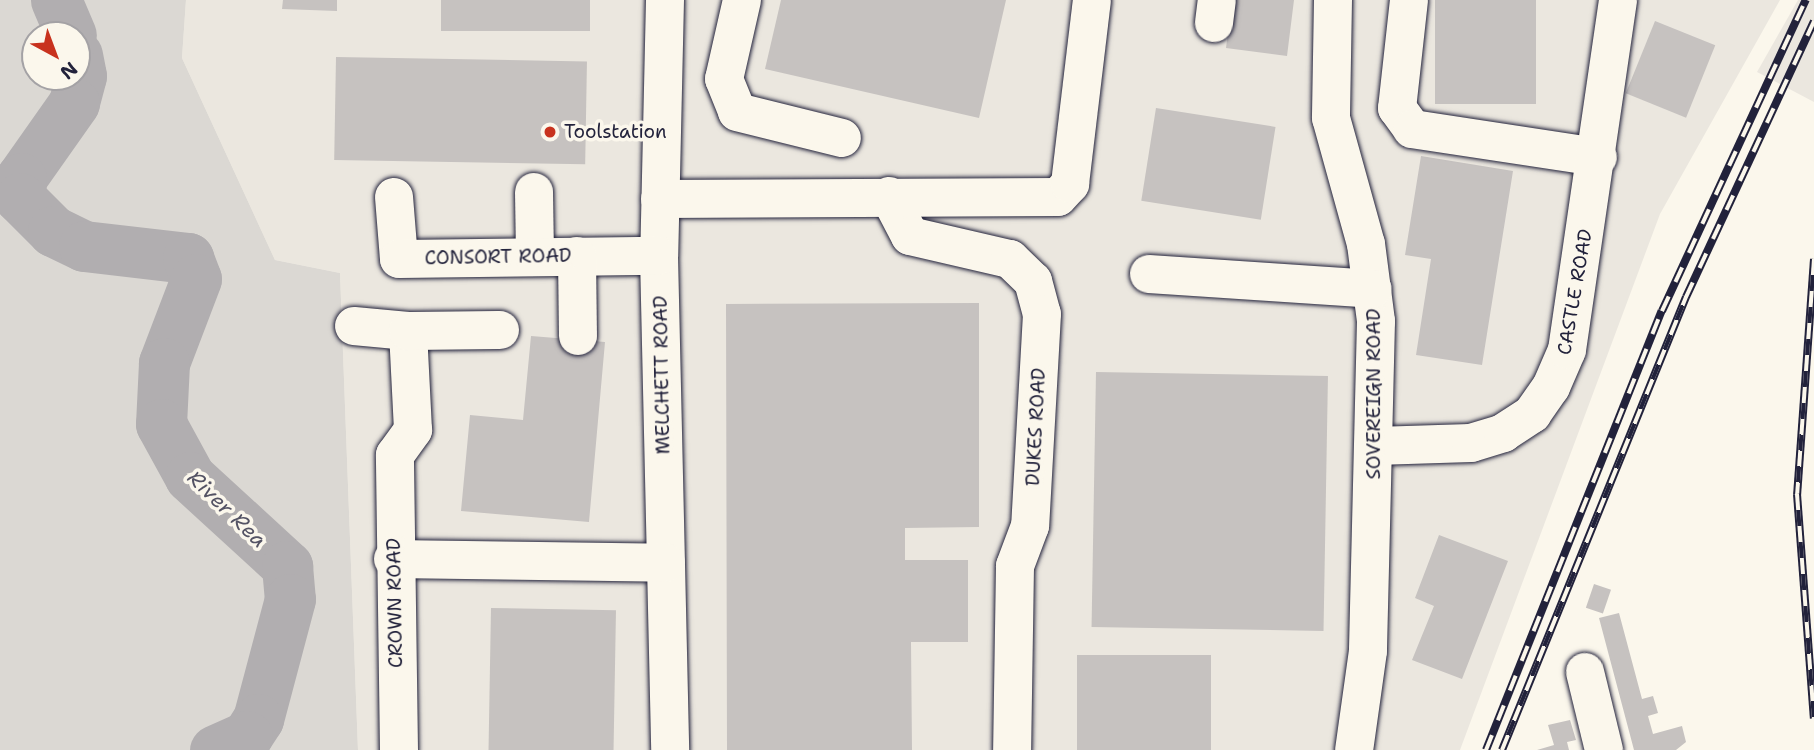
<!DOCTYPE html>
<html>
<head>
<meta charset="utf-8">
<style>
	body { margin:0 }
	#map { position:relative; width:1814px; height:750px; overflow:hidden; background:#fbf7ec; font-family:"Shantell Sans",sans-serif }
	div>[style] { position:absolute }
	.built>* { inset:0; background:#ebe7df }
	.green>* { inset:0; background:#dbd8d3 }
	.river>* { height:51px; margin:-25.5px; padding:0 25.5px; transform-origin:25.5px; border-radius:25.5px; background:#b1aeb0 }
	.building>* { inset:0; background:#c6c2c0; transform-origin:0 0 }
	.roads { filter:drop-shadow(0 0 2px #22223b) drop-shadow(0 0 2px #22223b) }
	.minor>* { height:38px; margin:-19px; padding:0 19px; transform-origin:19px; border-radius:19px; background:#fbf7ec }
	.rail>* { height:8px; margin-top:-4px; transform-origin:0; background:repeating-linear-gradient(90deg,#fbf7ec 0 16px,#22223b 0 32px); box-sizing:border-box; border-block:2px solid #22223b }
	.dots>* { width:19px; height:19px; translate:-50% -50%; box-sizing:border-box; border:4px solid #fbf7ec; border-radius:50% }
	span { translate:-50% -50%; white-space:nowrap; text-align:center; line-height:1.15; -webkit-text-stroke:7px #fbf7ec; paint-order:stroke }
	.poi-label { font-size:19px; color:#22223b }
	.left { translate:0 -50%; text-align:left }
	.street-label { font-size:19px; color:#22223b }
	.water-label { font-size:21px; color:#545364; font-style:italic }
	.north { position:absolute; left:21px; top:21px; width:70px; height:70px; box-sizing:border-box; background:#fbf7ec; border:2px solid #a4a2a5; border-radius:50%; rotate:139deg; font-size:19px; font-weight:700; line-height:28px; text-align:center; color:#22223b }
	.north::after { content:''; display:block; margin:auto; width:24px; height:32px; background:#c8321e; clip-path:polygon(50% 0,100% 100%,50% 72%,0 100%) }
</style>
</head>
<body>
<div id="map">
	<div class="built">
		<i style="clip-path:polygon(186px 0,1780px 0,1660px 214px,1460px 750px,358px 750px,340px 273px,275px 260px,182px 58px)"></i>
		<i style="clip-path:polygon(1798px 0,1814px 0,1814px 102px,1757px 72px)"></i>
	</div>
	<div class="green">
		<i style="clip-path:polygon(evenodd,0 0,186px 0,182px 58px,275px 260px,340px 273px,358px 750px,0 750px,0 0,35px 35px,77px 35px,77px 77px,35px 77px,35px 35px)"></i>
	</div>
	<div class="river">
		<i style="left:56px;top:0;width:38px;rotate:67deg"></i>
		<i style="left:77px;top:55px;width:21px;rotate:79deg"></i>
		<i style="left:81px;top:76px;width:28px;rotate:105deg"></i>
		<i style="left:74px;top:103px;width:92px;rotate:125.2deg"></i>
		<i style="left:21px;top:178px;width:20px;rotate:93deg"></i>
		<i style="left:20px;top:198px;width:47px;rotate:45deg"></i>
		<i style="left:53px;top:231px;width:34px;rotate:26deg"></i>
		<i style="left:84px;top:246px;width:105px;rotate:6.6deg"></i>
		<i style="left:188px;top:258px;width:22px;rotate:69deg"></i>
		<i style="left:196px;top:279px;width:90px;rotate:110.9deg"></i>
		<i style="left:164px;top:363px;width:61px;rotate:92.8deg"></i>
		<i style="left:161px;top:424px;width:60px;rotate:61.3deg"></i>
		<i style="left:190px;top:477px;width:132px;rotate:42.5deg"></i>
		<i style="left:287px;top:566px;width:33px;rotate:85deg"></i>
		<i style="left:290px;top:599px;width:124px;rotate:104.9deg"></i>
		<i style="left:258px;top:719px;width:20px;rotate:123deg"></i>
		<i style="left:247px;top:736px;width:35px;rotate:156deg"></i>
	</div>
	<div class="building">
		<i style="clip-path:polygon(283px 0,337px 0,337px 11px,282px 9px)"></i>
		<i style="left:441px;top:0;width:149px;height:31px"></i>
		<i style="clip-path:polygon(781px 0,1006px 0,979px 118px,765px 69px)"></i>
		<i style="clip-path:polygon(1232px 0,1294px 0,1287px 56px,1226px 48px)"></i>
		<i style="left:1435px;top:0;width:101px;height:104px"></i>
		<i style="left:1655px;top:21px;width:65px;height:78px;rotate:22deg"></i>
		<i style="left:336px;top:57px;width:251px;height:103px;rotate:1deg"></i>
		<i style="left:1156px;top:108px;width:121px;height:94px;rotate:9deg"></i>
		<i style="clip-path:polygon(1421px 156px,1513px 171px,1482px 365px,1416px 355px,1431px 259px,1405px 255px)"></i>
		<i style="clip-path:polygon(979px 303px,979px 527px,905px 528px,905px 560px,968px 560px,968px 642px,911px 642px,912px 750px,727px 750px,726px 304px)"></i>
		<i style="clip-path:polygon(531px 336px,605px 342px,589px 522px,461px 511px,470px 415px,523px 420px)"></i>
		<i style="left:1096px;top:372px;width:232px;height:255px;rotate:1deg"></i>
		<i style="clip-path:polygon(1439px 535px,1508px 561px,1462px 679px,1412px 660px,1434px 606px,1415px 598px)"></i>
		<i style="left:1594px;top:584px;width:18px;height:25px;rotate:19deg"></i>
		<i style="left:491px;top:608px;width:125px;height:142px;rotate:1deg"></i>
		<i style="clip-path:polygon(1619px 613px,1642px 699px,1653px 696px,1658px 713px,1648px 716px,1653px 734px,1682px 726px,1686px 742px,1676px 750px,1634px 750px,1599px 618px)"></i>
		<i style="left:1077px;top:655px;width:134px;height:95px"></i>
		<i style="clip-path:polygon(1570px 720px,1576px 740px,1567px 742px,1569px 750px,1537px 750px,1554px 745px,1548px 725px)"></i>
	</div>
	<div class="roads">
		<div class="minor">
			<i style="left:665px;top:0;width:256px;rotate:91.3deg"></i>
			<i style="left:659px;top:256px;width:494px;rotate:88.7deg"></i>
			<i style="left:742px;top:0;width:81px;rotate:102.8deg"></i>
			<i style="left:724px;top:79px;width:35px;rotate:68deg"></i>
			<i style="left:737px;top:112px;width:108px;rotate:13.9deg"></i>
			<i style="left:1333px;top:0;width:118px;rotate:91deg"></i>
			<i style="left:1331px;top:118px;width:131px;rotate:74.5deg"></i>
			<i style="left:1366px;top:244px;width:78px;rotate:82.6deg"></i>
			<i style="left:1376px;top:321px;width:330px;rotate:91.4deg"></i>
			<i style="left:1368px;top:651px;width:100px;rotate:98deg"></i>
			<i style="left:1409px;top:0;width:109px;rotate:96.3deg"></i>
			<i style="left:1397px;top:108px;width:26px;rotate:54deg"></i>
			<i style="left:1412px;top:129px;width:188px;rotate:8.6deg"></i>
			<i style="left:1214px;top:23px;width:23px;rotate:-83deg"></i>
			<i style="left:534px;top:192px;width:65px;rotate:89.1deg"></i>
			<i style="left:889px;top:196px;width:45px;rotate:62.3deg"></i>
			<i style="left:910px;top:236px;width:103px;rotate:13deg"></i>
			<i style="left:1010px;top:259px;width:32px;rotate:44deg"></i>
			<i style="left:1033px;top:281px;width:34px;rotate:75deg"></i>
			<i style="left:1042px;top:314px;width:212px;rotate:93.2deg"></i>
			<i style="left:1030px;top:526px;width:43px;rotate:110.6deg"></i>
			<i style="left:1015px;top:566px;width:184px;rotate:90.9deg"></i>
			<i style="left:394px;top:197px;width:62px;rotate:85.4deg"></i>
			<i style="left:399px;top:259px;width:260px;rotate:-0.7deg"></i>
			<i style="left:660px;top:199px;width:398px;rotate:-0.3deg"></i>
			<i style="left:1058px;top:197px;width:18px;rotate:-47deg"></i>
			<i style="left:1070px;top:184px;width:185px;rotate:-83.2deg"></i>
			<i style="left:577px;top:256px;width:80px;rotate:89.3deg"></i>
			<i style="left:1149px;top:274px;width:224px;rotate:3.8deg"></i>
			<i style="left:354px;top:326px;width:54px;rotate:5.3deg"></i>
			<i style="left:1375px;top:446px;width:96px;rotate:-1.8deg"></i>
			<i style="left:1471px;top:443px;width:34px;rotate:-17deg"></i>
			<i style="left:1503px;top:433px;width:35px;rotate:-33deg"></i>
			<i style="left:1532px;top:414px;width:33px;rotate:-55deg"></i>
			<i style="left:1551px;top:387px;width:40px;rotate:-66.6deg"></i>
			<i style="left:1567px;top:350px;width:354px;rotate:-81.7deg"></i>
			<i style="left:393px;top:559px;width:273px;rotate:0.8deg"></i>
			<i style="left:1585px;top:672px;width:80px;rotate:76.3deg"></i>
			<i style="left:399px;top:750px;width:295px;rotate:-90.8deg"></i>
			<i style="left:395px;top:455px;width:31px;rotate:-54deg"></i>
			<i style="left:413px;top:430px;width:99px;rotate:-92.9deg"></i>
			<i style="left:408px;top:331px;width:92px;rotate:-0.6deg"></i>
		</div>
	</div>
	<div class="rail">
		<i style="left:1814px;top:259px;width:236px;rotate:94.1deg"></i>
		<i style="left:1797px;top:494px;width:225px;rotate:85.7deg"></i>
		<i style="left:1486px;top:750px;width:473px;rotate:-68.2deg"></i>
		<i style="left:1662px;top:311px;width:343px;rotate:-65.2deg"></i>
		<i style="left:1502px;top:750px;width:489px;rotate:-67.9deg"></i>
		<i style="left:1686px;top:297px;width:304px;rotate:-65.1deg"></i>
	</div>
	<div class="dots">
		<i style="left:550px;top:132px;background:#c8321e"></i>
	</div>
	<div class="poi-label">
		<span class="left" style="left:564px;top:132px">Toolstation</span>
	</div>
	<div class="street-label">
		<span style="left:498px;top:257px;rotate:-1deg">CONSORT ROAD</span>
		<span style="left:1575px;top:292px;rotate:-80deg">CASTLE ROAD</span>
		<span style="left:662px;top:375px;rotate:-91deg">MELCHETT ROAD</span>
		<span style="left:1374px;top:394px;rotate:-90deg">SOVEREIGN ROAD</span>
		<span style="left:1036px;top:427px;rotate:-87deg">DUKES ROAD</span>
		<span style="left:395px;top:603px;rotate:-91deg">CROWN ROAD</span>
	</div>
	<div class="water-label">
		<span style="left:227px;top:509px;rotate:44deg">River Rea</span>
	</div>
	<div class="north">N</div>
</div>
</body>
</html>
